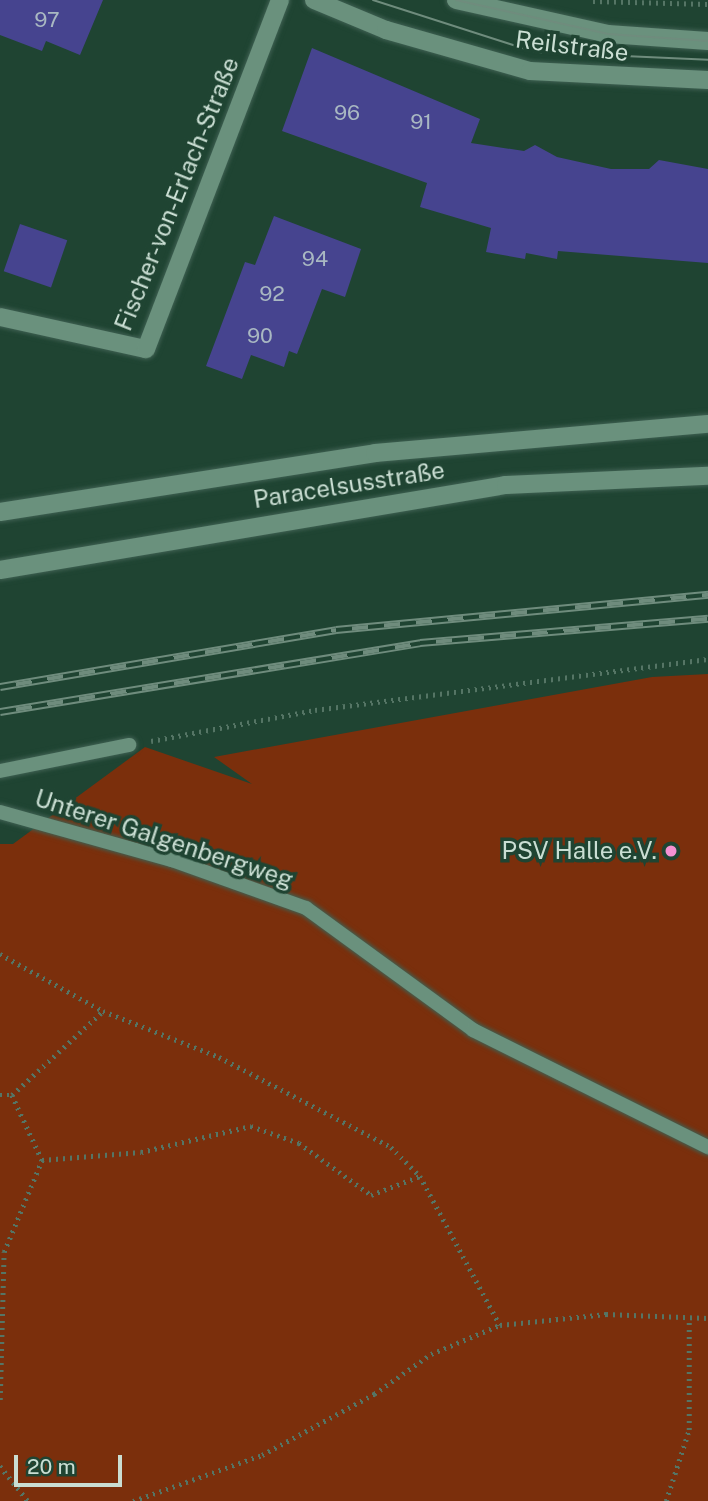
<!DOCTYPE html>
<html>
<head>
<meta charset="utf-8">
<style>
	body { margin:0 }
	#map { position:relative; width:708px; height:1501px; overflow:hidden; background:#1f4432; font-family:"Public Sans",sans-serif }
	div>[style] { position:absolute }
	.green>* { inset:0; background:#7b2f0c }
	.building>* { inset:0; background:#46448f; transform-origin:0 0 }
	.path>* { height:4.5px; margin-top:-2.25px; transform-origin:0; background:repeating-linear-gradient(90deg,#557565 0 2px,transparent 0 7px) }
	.roads { filter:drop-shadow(0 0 2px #3f6052) drop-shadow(0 0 2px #3f6052) }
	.lane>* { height:14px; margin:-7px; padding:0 7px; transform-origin:7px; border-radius:7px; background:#6a917d }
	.street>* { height:18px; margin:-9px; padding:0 9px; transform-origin:9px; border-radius:9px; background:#6a917d }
	.secondary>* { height:18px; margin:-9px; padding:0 9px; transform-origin:9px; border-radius:9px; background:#6a917d }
	.tram>* { height:2px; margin:-1px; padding:0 1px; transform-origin:1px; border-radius:1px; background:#6f8c7d }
	.rail>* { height:8px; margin-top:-4px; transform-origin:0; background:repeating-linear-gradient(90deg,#1f4432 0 16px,#6f8c7d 0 32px); box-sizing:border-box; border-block:2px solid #6f8c7d }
	.dots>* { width:19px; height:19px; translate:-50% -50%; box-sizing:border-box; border:4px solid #1f4432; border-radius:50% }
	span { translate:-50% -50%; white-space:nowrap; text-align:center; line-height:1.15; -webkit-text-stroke:7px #1f4432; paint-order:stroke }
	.number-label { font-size:21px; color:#a9b8c2 }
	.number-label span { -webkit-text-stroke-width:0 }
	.street-label { font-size:24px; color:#caded3 }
	.poi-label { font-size:24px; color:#caded3 }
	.right { translate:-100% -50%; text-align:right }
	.scale { position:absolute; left:14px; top:1455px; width:108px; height:32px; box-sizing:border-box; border:4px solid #caded3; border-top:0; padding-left:9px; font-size:21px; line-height:24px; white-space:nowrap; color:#caded3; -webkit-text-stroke:5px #1f4432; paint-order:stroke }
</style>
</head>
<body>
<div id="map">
	<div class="green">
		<i style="clip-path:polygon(708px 674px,708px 1501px,0 1501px,0 844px,13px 844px,145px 747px,252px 784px,214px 757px,652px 677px)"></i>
	</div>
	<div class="building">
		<i style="clip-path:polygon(0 0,103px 0,80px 55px,46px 41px,42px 51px,0 35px)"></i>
		<i style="clip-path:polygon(312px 48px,480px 119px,471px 143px,524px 151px,535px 145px,557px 157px,611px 169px,649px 169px,659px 160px,708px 169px,708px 263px,558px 251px,557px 259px,526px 253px,525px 259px,486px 252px,491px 228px,420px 207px,427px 183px,282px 131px)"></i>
		<i style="clip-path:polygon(274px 216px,361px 249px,345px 297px,322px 289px,297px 354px,289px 351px,284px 367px,251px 355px,242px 379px,206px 366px,245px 262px,255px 265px)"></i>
		<i style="left:20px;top:224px;width:50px;height:50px;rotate:19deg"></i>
	</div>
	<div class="path">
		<i style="left:593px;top:1px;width:115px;rotate:1.5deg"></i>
		<i style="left:151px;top:741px;width:167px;rotate:-10.7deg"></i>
		<i style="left:315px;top:710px;width:396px;rotate:-7.4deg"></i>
		<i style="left:0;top:954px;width:118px;rotate:29deg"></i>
		<i style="left:103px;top:1011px;width:125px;rotate:21.6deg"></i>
		<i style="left:219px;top:1057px;width:194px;rotate:27.6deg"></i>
		<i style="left:391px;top:1147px;width:41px;rotate:45deg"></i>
		<i style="left:420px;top:1176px;width:169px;rotate:61.8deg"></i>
		<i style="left:0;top:1095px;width:12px"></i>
		<i style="left:12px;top:1095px;width:124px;rotate:-42.7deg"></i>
		<i style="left:12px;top:1095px;width:72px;rotate:65.2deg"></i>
		<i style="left:0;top:1400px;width:148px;rotate:-88.5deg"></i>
		<i style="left:4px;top:1252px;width:100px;rotate:-67.6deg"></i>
		<i style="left:42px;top:1160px;width:99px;rotate:-4.6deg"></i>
		<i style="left:141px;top:1152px;width:113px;rotate:-13.3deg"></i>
		<i style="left:251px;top:1126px;width:51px;rotate:19.5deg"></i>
		<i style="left:299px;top:1143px;width:89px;rotate:35.8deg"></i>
		<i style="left:371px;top:1195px;width:53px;rotate:-21.2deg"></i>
		<i style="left:0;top:1466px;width:45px;rotate:51.3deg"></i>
		<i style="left:133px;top:1501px;width:137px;rotate:-19.6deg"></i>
		<i style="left:262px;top:1455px;width:128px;rotate:-28.6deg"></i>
		<i style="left:374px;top:1394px;width:70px;rotate:-35.1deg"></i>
		<i style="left:431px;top:1354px;width:75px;rotate:-22.8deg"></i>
		<i style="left:500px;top:1325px;width:107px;rotate:-5.9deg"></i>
		<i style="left:606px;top:1314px;width:102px;rotate:2.2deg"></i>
		<i style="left:666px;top:1501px;width:75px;rotate:-72.1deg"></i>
		<i style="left:689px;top:1430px;width:108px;rotate:-90deg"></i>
	</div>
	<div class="roads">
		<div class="lane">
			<i style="left:0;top:771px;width:132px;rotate:-11.4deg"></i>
			<i style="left:0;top:812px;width:179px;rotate:15.6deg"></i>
			<i style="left:172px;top:860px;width:142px;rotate:19.7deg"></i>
			<i style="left:306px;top:908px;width:207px;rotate:36.1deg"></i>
			<i style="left:473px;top:1030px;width:263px;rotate:26.5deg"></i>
		</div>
		<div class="street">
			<i style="left:0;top:317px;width:149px;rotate:12.4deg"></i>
			<i style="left:146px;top:349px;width:374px;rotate:-69deg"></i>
		</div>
		<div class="secondary">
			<i style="left:314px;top:0;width:78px;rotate:22.6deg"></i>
			<i style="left:386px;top:30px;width:150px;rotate:15.9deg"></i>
			<i style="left:530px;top:71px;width:178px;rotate:2.9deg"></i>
			<i style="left:456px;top:0;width:156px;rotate:12.6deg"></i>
			<i style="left:608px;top:34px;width:100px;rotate:4deg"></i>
			<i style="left:0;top:512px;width:380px;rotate:-8.9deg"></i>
			<i style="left:375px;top:453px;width:334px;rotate:-5deg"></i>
			<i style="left:0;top:570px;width:513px;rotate:-9.54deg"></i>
			<i style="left:506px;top:485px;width:202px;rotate:-2.6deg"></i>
		</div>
	</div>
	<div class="tram">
		<i style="left:373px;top:0;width:170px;rotate:17.8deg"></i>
		<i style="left:535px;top:52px;width:173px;rotate:2.6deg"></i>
		<i style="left:456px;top:0;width:156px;rotate:12.6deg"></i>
		<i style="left:608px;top:34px;width:100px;rotate:4deg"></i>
	</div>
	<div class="rail">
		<i style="left:0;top:687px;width:341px;rotate:-9.6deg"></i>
		<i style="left:336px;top:630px;width:374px;rotate:-5.4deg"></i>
		<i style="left:0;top:712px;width:426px;rotate:-9.3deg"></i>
		<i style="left:420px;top:643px;width:289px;rotate:-4.8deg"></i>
	</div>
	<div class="dots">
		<i style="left:671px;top:851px;background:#f591d2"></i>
	</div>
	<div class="number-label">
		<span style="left:47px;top:20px">97</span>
		<span style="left:347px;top:113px">96</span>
		<span style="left:421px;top:122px">91</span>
		<span style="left:315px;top:259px">94</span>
		<span style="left:272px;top:294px">92</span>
		<span style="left:260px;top:336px">90</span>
	</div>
	<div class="street-label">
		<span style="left:572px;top:46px;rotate:7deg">Reilstraße</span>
		<span style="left:177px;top:194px;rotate:-68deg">Fischer-von-Erlach-Straße</span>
		<span style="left:349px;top:485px;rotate:-9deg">Paracelsusstraße</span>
		<span style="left:164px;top:839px;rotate:18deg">Unterer Galgenbergweg</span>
	</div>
	<div class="poi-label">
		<span class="right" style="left:657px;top:851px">PSV Halle e.V.</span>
	</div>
	<div class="scale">20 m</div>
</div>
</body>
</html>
